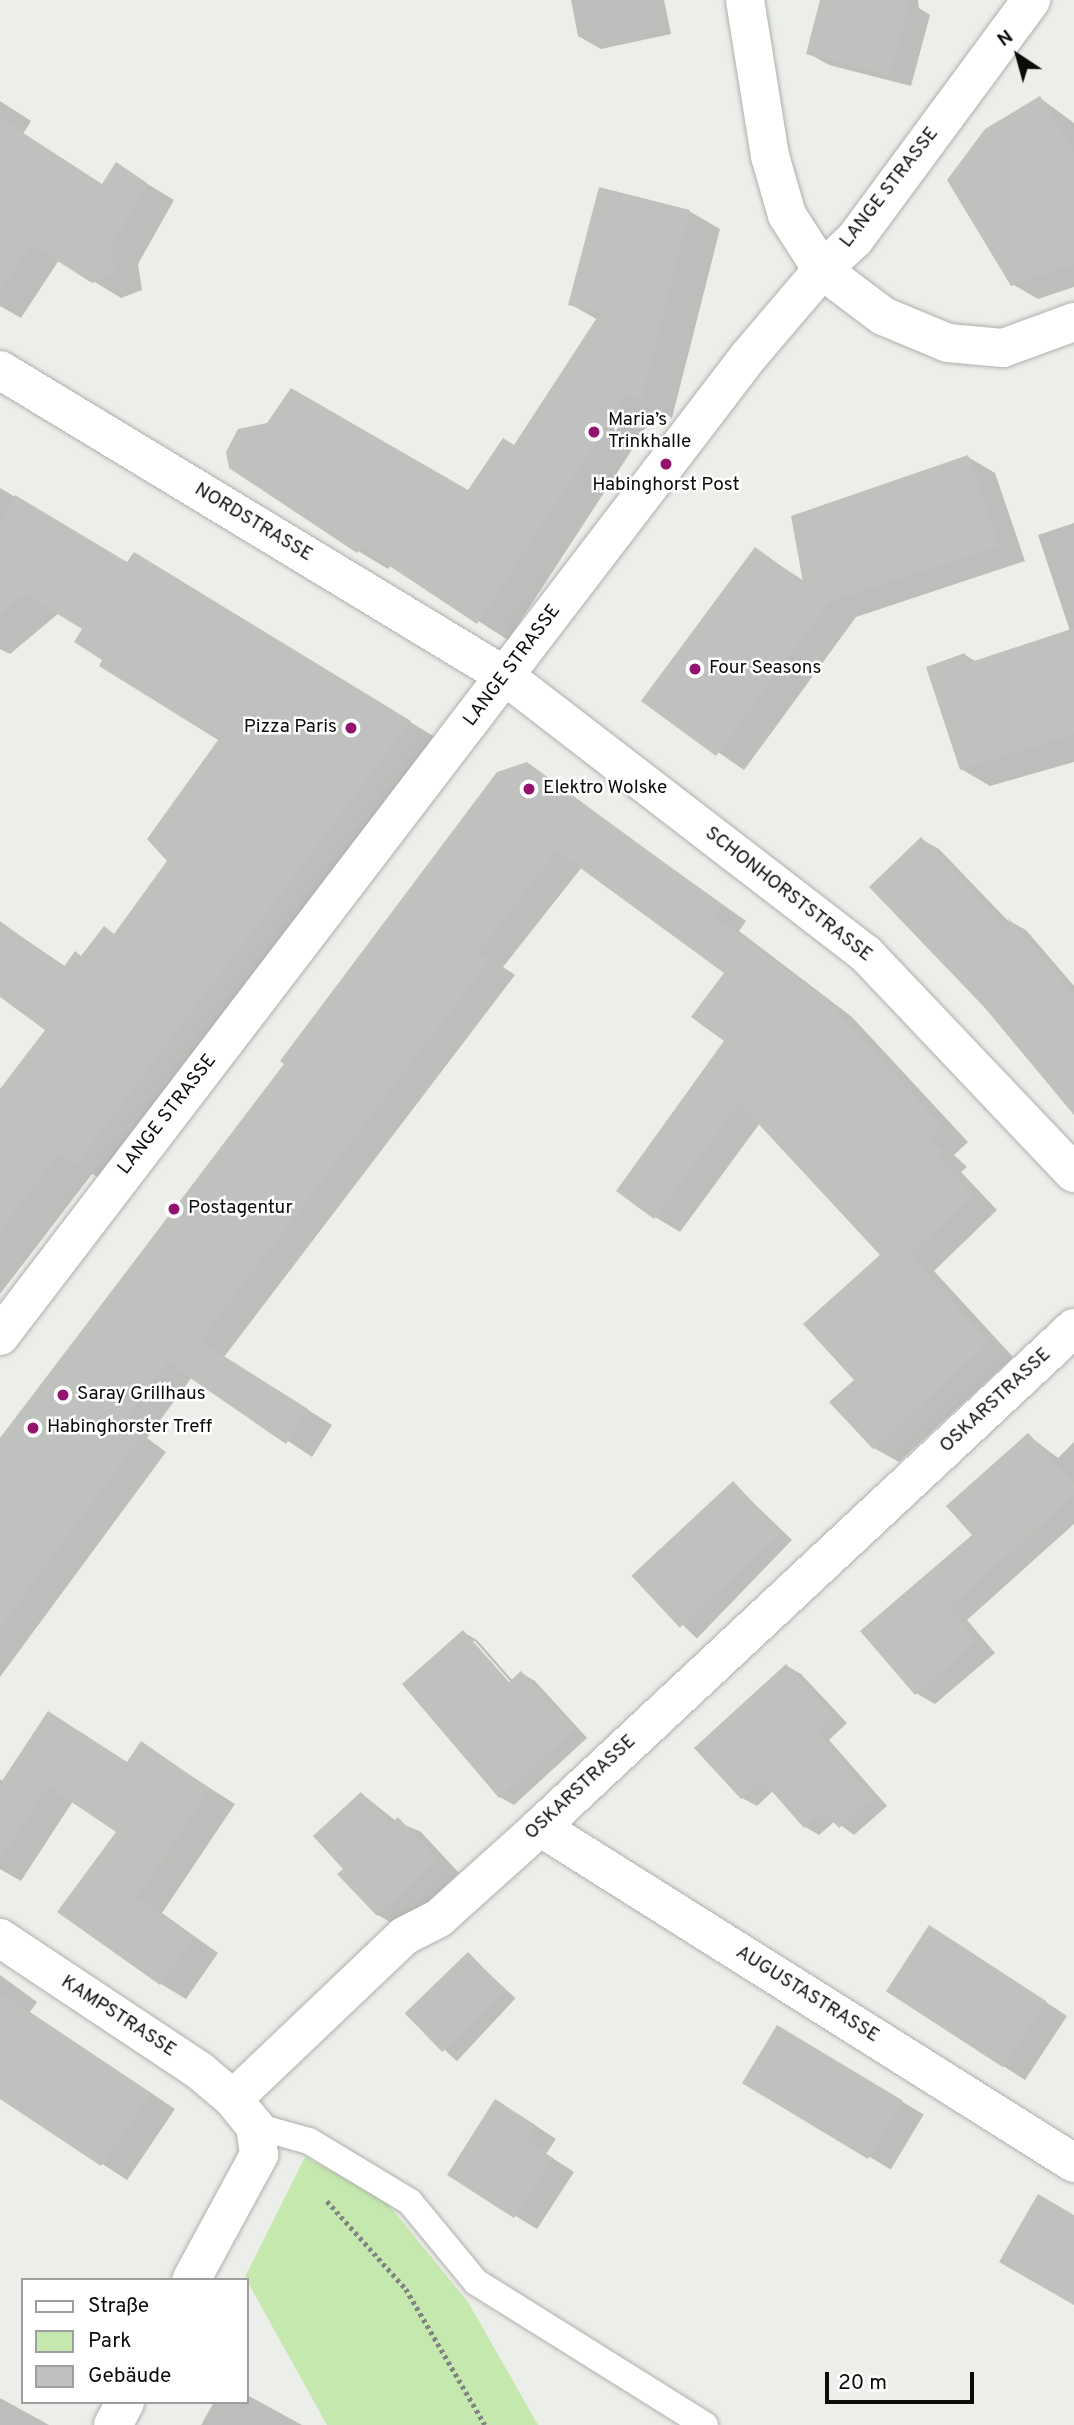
<!DOCTYPE html>
<html>
<head>
<meta charset="utf-8">
<style>
	body { margin:0 }
	#map { position:relative; width:1074px; height:2425px; overflow:hidden; background:#eceeea; font-family:Overpass,sans-serif }
	div>[style] { position:absolute }
	.green>* { inset:0; background:#c4e8ae }
	.shadow>* { inset:0; background:#0003; transform-origin:0 0 }
	.building>* { inset:0; background:#bec1bd; transform-origin:0 0 }
	.path>* { height:4.5px; margin-top:-2.25px; transform-origin:0; background:repeating-linear-gradient(90deg,#828481 0 3.5px,transparent 0 7px) }
	.roads { filter:drop-shadow(0 0 2px #aeb1ad) drop-shadow(0 0 2px #aeb1ad) }
	.lane>* { height:26px; margin:-13px; padding:0 13px; transform-origin:13px; border-radius:13px; background:#fff }
	.street>* { height:38px; margin:-19px; padding:0 19px; transform-origin:19px; border-radius:19px; background:#fff }
	.dots>* { width:19px; height:19px; translate:-50% -50%; box-sizing:border-box; border:4px solid #fff; border-radius:50% }
	span { translate:-50% -50%; white-space:nowrap; text-align:center; line-height:1.15; -webkit-text-stroke:5px #fff; paint-order:stroke }
	.street-label { font-size:19px; color:#0b0c0a }
	.poi-label { font-size:19px; color:#0b0c0a }
	.left { translate:0 -50%; text-align:left }
	.right { translate:-100% -50%; text-align:right }
	.legend { position:absolute; left:21px; top:2278px; width:228px; height:126px; box-sizing:border-box; background:#fff; border:2px solid #9d9e9d; margin:0; padding:9px 12px; list-style:none; font-size:21px; color:#0b0c0a }
	.legend li { display:flex; align-items:center; gap:14px; height:35px }
	.legend b { width:35px; border:2px solid #9d9e9d }
	.north { position:absolute; left:983px; top:21px; width:70px; height:70px; -webkit-text-stroke:5px #fff; paint-order:stroke; rotate:324deg; font-size:19px; font-weight:700; line-height:28px; text-align:center; color:#0b0c0a }
	.north::after { content:''; display:block; margin:auto; width:24px; height:32px; background:#0b0c0a; clip-path:polygon(50% 0,100% 100%,50% 72%,0 100%) }
	.scale { position:absolute; left:825px; top:2372px; width:149px; height:32px; box-sizing:border-box; border:4px solid #0b0c0a; border-top:0; padding-left:9px; font-size:21px; line-height:24px; white-space:nowrap; color:#0b0c0a; -webkit-text-stroke:5px #fff; paint-order:stroke }
</style>
</head>
<body>
<div id="map">
	<div class="green">
		<i style="clip-path:polygon(305px 2157px,382px 2197px,468px 2302px,538px 2425px,327px 2425px,245px 2277px)"></i>
	</div>
	<div class="shadow">
		<i style="clip-path:polygon(571px 0,664px 0,671px 34px,601px 49px,578px 36px)"></i>
		<i style="clip-path:polygon(822px 0,918px 0,919px 8px,930px 15px,911px 86px,829px 65px,808px 53px)"></i>
		<i style="clip-path:polygon(1040px 98px,1074px 123px,1074px 287px,1038px 299px,1012px 284px)"></i>
		<i style="clip-path:polygon(0 101px,31px 121px,23px 134px,103px 185px,116px 165px,174px 200px,138px 264px,142px 290px,121px 298px,59px 260px,21px 318px,0 306px)"></i>
		<i style="clip-path:polygon(689px 211px,720px 229px,672px 418px,658px 410px,508px 640px,391px 565px,388px 569px,358px 551px,231px 467px,469px 493px,515px 447px,598px 320px,570px 304px)"></i>
		<i style="clip-path:polygon(968px 457px,995px 473px,1025px 561px,856px 617px,744px 770px,644px 701px,755px 549px,804px 581px)"></i>
		<i style="clip-path:polygon(0 488px,128px 564px,168px 574px,443px 742px,109px 1184px,92px 1174px,0 1294px,0 1106px,47px 1030px,0 995px,0 922px,66px 967px,115px 935px,169px 861px,220px 740px,105px 660px,84px 629px,59px 613px,10px 654px,0 649px)"></i>
		<i style="clip-path:polygon(1074px 523px,1074px 762px,990px 786px,961px 769px,965px 655px,977px 662px,1070px 631px,1038px 535px)"></i>
		<i style="clip-path:polygon(526px 764px,746px 921px,739px 931px,852px 1017px,968px 1142px,954px 1155px,967px 1167px,961px 1172px,997px 1210px,934px 1271px,1013px 1357px,899px 1462px,874px 1448px,856px 1380px,883px 1255px,760px 1123px,680px 1232px,655px 1217px,726px 1041px,727px 973px,582px 867px,503px 967px,515px 975px,224px 1357px,332px 1425px,312px 1457px,192px 1377px,147px 1438px,166px 1452px,0 1677px,0 1443px)"></i>
		<i style="clip-path:polygon(921px 839px,939px 849px,1012px 925px,1011px 922px,1026px 930px,1074px 986px,1074px 1112px)"></i>
		<i style="clip-path:polygon(1028px 1435px,1058px 1458px,1074px 1442px,1074px 1524px,967px 1620px,995px 1653px,935px 1704px,916px 1693px,975px 1536px)"></i>
		<i style="left:733px;top:1483px;width:82px;height:137px;rotate:44deg"></i>
		<i style="clip-path:polygon(evenodd,463px 1632px,477px 1640px,513px 1681px,521px 1673px,535px 1681px,587px 1738px,514px 1805px,500px 1797px,463px 1632px,470px 1641px,475px 1641px,516px 1688px,514px 1690px,470px 1641px)"></i>
		<i style="clip-path:polygon(787px 1666px,801px 1674px,847px 1723px,829px 1740px,887px 1806px,854px 1835px,835px 1821px,819px 1835px,805px 1827px,773px 1791px,757px 1806px,742px 1798px,697px 1748px)"></i>
		<i style="clip-path:polygon(49px 1713px,128px 1763px,141px 1744px,235px 1804px,162px 1913px,218px 1953px,186px 1999px,161px 1984px,118px 1831px,73px 1801px,21px 1881px,0 1869px,0 1779px,4px 1782px)"></i>
		<i style="clip-path:polygon(362px 1794px,396px 1821px,421px 1832px,459px 1873px,400px 1928px,378px 1915px,345px 1869px)"></i>
		<i style="clip-path:polygon(952px 1940px,1067px 2016px,1025px 2080px,888px 1991px)"></i>
		<i style="left:468px;top:1954px;width:65px;height:86px;rotate:43deg"></i>
		<i style="clip-path:polygon(0 1975px,37px 2002px,30px 2012px,175px 2109px,127px 2180px,0 2097px)"></i>
		<i style="left:778px;top:2027px;width:170px;height:64px;rotate:31deg"></i>
		<i style="clip-path:polygon(518px 2114px,556px 2139px,546px 2154px,574px 2172px,537px 2229px,449px 2175px)"></i>
		<i style="clip-path:polygon(247px 2395px,302px 2425px,201px 2425px,214px 2402px,247px 2402px)"></i>
		<i style="clip-path:polygon(0 2398px,42px 2421px,49px 2425px,0 2425px)"></i>
	</div>
	<div class="building">
		<i style="clip-path:polygon(820px 0,910px 0,890px 76px,806px 54px)"></i>
		<i style="clip-path:polygon(1040px 96px,1074px 152px,1074px 264px,1011px 286px,947px 180px,985px 129px)"></i>
		<i style="clip-path:polygon(0 118px,102px 184px,116px 162px,147px 183px,111px 247px,116px 274px,92px 283px,31px 244px,0 292px)"></i>
		<i style="clip-path:polygon(599px 187px,690px 210px,641px 402px,629px 392px,477px 624px,361px 547px,357px 553px,229px 468px,226px 452px,238px 429px,267px 423px,291px 388px,468px 490px,503px 438px,514px 445px,600px 313px,568px 305px)"></i>
		<i style="clip-path:polygon(968px 455px,999px 546px,829px 602px,716px 756px,641px 701px,755px 547px,803px 582px,791px 516px)"></i>
		<i style="clip-path:polygon(15px 495px,127px 562px,134px 552px,411px 721px,75px 1166px,59px 1154px,0 1231px,0 1089px,45px 1030px,0 997px,0 921px,63px 968px,75px 951px,81px 956px,104px 926px,114px 934px,167px 861px,147px 839px,218px 740px,99px 666px,102px 660px,74px 642px,82px 629px,25px 594px,0 615px,0 521px)"></i>
		<i style="clip-path:polygon(1074px 628px,1074px 734px,960px 770px,926px 667px,965px 653px,968px 663px)"></i>
		<i style="clip-path:polygon(527px 762px,722px 905px,715px 916px,827px 1000px,943px 1127px,930px 1139px,943px 1152px,937px 1157px,973px 1195px,910px 1255px,989px 1342px,873px 1449px,829px 1402px,854px 1380px,803px 1324px,880px 1255px,739px 1103px,654px 1219px,616px 1191px,724px 1041px,691px 1017px,724px 973px,557px 851px,479px 951px,490px 959px,200px 1341px,308px 1409px,286px 1444px,167px 1362px,123px 1422px,141px 1436px,0 1628px,0 1438px,284px 1064px,280px 1061px,497px 772px)"></i>
		<i style="clip-path:polygon(921px 837px,1012px 932px,1008px 918px,1074px 994px,1074px 1115px,985px 1008px,869px 887px)"></i>
		<i style="clip-path:polygon(1028px 1433px,1074px 1483px,1074px 1495px,949px 1608px,977px 1641px,915px 1695px,860px 1631px,972px 1535px,946px 1506px)"></i>
		<i style="left:733px;top:1481px;width:71px;height:139px;rotate:47deg"></i>
		<i style="clip-path:polygon(463px 1630px,509px 1682px,521px 1671px,575px 1729px,499px 1798px,402px 1684px)"></i>
		<i style="clip-path:polygon(786px 1664px,833px 1714px,816px 1731px,874px 1797px,839px 1828px,824px 1811px,804px 1828px,762px 1780px,741px 1799px,694px 1748px)"></i>
		<i style="clip-path:polygon(48px 1711px,127px 1762px,141px 1741px,210px 1789px,137px 1897px,194px 1937px,160px 1985px,57px 1912px,116px 1832px,48px 1786px,0 1860px,0 1784px)"></i>
		<i style="clip-path:polygon(361px 1792px,390px 1824px,398px 1817px,438px 1860px,377px 1916px,337px 1874px,343px 1869px,313px 1836px)"></i>
		<i style="left:929px;top:1925px;width:140px;height:79px;rotate:33deg"></i>
		<i style="left:468px;top:1952px;width:54px;height:88px;rotate:46deg"></i>
		<i style="clip-path:polygon(0 1993px,151px 2093px,101px 2166px,0 2099px)"></i>
		<i style="left:777px;top:2025px;width:147px;height:68px;rotate:31deg"></i>
		<i style="clip-path:polygon(495px 2099px,535px 2125px,525px 2140px,553px 2158px,514px 2218px,447px 2175px)"></i>
		<i style="clip-path:polygon(1038px 2194px,1074px 2215px,1074px 2305px,999px 2262px)"></i>
	</div>
	<div class="path">
		<i style="left:327px;top:2201px;width:118px;rotate:48.1deg"></i>
		<i style="left:406px;top:2289px;width:157px;rotate:59.8deg"></i>
	</div>
	<div class="roads">
		<div class="lane">
			<i style="left:255px;top:2126px;width:56px;rotate:15.5deg"></i>
			<i style="left:309px;top:2141px;width:118px;rotate:31.1deg"></i>
			<i style="left:410px;top:2202px;width:104px;rotate:50.5deg"></i>
			<i style="left:476px;top:2282px;width:270px;rotate:32deg"></i>
		</div>
		<div class="street">
			<i style="left:745px;top:0;width:158px;rotate:80.9deg"></i>
			<i style="left:770px;top:156px;width:61px;rotate:73.9deg"></i>
			<i style="left:787px;top:215px;width:65px;rotate:57.5deg"></i>
			<i style="left:822px;top:270px;width:76px;rotate:37deg"></i>
			<i style="left:883px;top:316px;width:70px;rotate:22.6deg"></i>
			<i style="left:948px;top:343px;width:55px;rotate:5.2deg"></i>
			<i style="left:1003px;top:348px;width:76px;rotate:-20.1deg"></i>
			<i style="left:0;top:370px;width:590px;rotate:31.21deg"></i>
			<i style="left:505px;top:676px;width:456px;rotate:37.6deg"></i>
			<i style="left:866px;top:954px;width:302px;rotate:46.5deg"></i>
			<i style="left:0;top:1336px;width:1232px;rotate:-52.62deg"></i>
			<i style="left:748px;top:357px;width:114px;rotate:-49.6deg"></i>
			<i style="left:822px;top:270px;width:45px;rotate:-43.2deg"></i>
			<i style="left:855px;top:239px;width:297px;rotate:-53.6deg"></i>
			<i style="left:540px;top:1827px;width:631px;rotate:32.18deg"></i>
			<i style="left:0;top:1938px;width:240px;rotate:33.6deg"></i>
			<i style="left:200px;top:2071px;width:43px;rotate:40.3deg"></i>
			<i style="left:233px;top:2099px;width:35px;rotate:51deg"></i>
			<i style="left:255px;top:2126px;width:29px;rotate:82deg"></i>
			<i style="left:259px;top:2155px;width:142px;rotate:118.5deg"></i>
			<i style="left:233px;top:2099px;width:236px;rotate:-43.6deg"></i>
			<i style="left:404px;top:1936px;width:39px;rotate:-27deg"></i>
			<i style="left:439px;top:1918px;width:136px;rotate:-42deg"></i>
			<i style="left:540px;top:1827px;width:731px;rotate:-43.06deg"></i>
			<i style="left:113px;top:2425px;width:26px;rotate:-62deg"></i>
		</div>
	</div>
	<div class="dots">
		<i style="left:594px;top:432px;background:#93136e"></i>
		<i style="left:666px;top:464px;background:#93136e"></i>
		<i style="left:695px;top:669px;background:#93136e"></i>
		<i style="left:351px;top:728px;background:#93136e"></i>
		<i style="left:529px;top:789px;background:#93136e"></i>
		<i style="left:174px;top:1209px;background:#93136e"></i>
		<i style="left:63px;top:1395px;background:#93136e"></i>
		<i style="left:33px;top:1428px;background:#93136e"></i>
	</div>
	<div class="street-label">
		<span style="left:890px;top:188px;rotate:-52deg">LANGE STRASSE</span>
		<span style="left:253px;top:523px;rotate:31deg">NORDSTRASSE</span>
		<span style="left:513px;top:666px;rotate:-53deg">LANGE STRASSE</span>
		<span style="left:788px;top:895px;rotate:38deg">SCHONHORSTSTRASSE</span>
		<span style="left:168px;top:1115px;rotate:-52deg">LANGE STRASSE</span>
		<span style="left:996px;top:1401px;rotate:-43deg">OSKARSTRASSE</span>
		<span style="left:581px;top:1788px;rotate:-43deg">OSKARSTRASSE</span>
		<span style="left:807px;top:1995px;rotate:32deg">AUGUSTASTRASSE</span>
		<span style="left:118px;top:2017px;rotate:33deg">KAMPSTRASSE</span>
	</div>
	<div class="poi-label">
		<span class="left" style="left:608px;top:432px">Maria’s<br>Trinkhalle</span>
		<span style="left:666px;top:486px">Habinghorst Post</span>
		<span class="left" style="left:709px;top:669px">Four Seasons</span>
		<span class="right" style="left:337px;top:728px">Pizza Paris</span>
		<span class="left" style="left:543px;top:789px">Elektro Wolske</span>
		<span class="left" style="left:188px;top:1209px">Postagentur</span>
		<span class="left" style="left:77px;top:1395px">Saray Grillhaus</span>
		<span class="left" style="left:47px;top:1428px">Habinghorster Treff</span>
	</div>
	<ul class="legend">
	<li><b style="height:9px;background:#fff"></b>Straße</li>
	<li><b style="height:19px;background:#c4e8ae"></b>Park</li>
	<li><b style="height:19px;background:#bec1bd"></b>Gebäude</li>
	</ul>
	<div class="north">N</div>
	<div class="scale">20 m</div>
</div>
</body>
</html>
